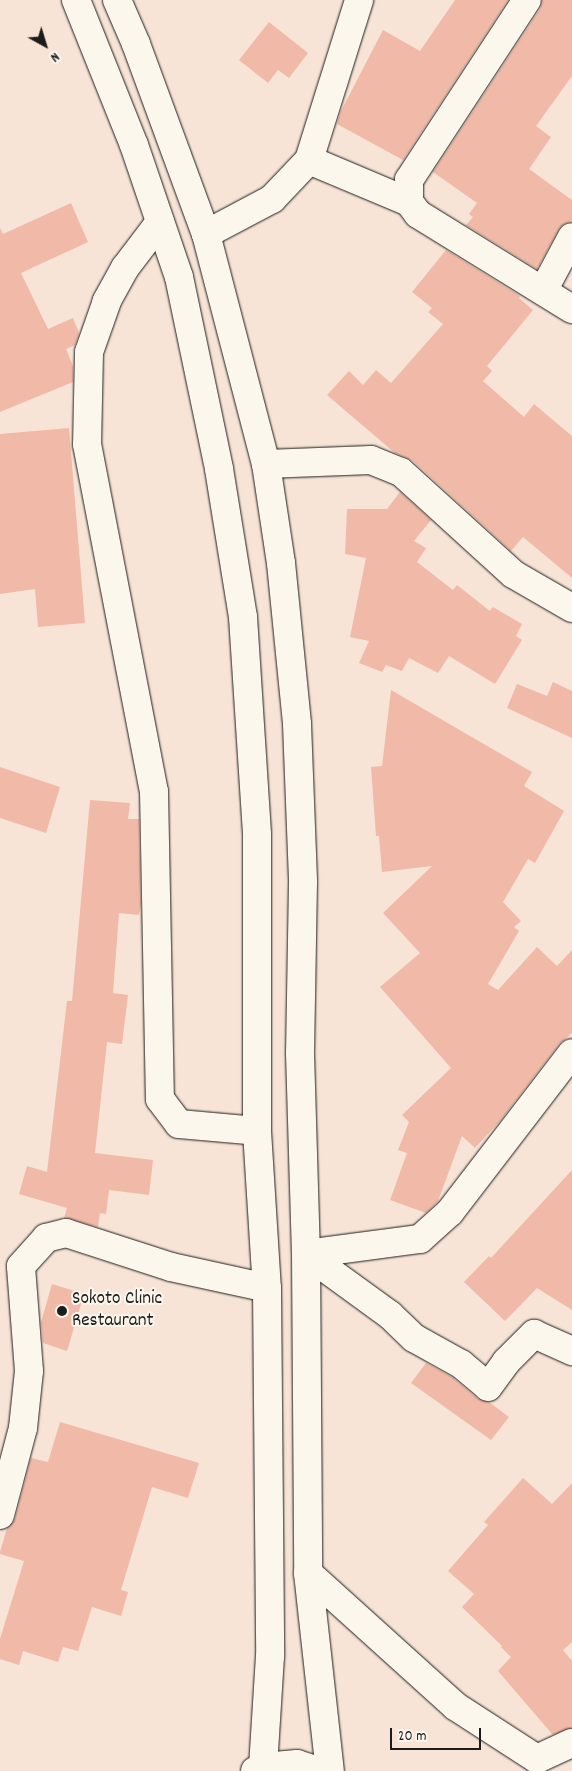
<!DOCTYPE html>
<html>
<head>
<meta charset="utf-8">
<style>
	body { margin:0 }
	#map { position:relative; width:572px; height:1771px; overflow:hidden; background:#f8e4d7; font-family:Dekko,sans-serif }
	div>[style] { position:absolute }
	.building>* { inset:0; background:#f1b9a7 }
	.roads { filter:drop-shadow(0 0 1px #1c1c1c) drop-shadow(0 0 1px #1c1c1c) }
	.street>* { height:28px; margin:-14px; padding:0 14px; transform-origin:14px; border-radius:14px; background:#fbf7ec }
	.primary>* { height:28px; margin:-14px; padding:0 14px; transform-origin:14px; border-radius:14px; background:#fbf7ec }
	.dots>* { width:14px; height:14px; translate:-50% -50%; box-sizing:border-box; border:2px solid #fbf7ec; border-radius:50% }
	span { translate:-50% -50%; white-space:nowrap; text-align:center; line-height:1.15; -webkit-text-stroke:4px #fbf7ec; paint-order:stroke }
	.poi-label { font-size:19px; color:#1c1c1c }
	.left { translate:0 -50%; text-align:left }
	.north { position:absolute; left:20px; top:20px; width:50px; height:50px; -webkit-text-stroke:4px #fbf7ec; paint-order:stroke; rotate:141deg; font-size:14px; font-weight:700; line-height:20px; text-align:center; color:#1c1c1c }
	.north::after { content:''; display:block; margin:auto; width:18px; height:22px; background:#1c1c1c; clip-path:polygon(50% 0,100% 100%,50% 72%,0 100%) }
	.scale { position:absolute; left:390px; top:1728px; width:91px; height:22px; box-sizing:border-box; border:2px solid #1c1c1c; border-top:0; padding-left:6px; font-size:15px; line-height:18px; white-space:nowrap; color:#1c1c1c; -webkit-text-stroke:4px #fbf7ec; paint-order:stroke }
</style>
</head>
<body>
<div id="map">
	<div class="building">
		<i style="clip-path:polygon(455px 0,508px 0,403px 160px,337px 124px,341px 111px,383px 30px,420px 51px)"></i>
		<i style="clip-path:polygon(542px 0,572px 0,572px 76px,536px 126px,551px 137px,529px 169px,572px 200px,572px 221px,564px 224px,559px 229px,537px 269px,466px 225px,473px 217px,469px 214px,477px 203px,433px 172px,540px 9px)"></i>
		<i style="clip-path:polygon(269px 22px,308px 53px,289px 78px,278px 70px,268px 83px,239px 60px)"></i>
		<i style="clip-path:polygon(71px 203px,88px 242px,21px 273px,48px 329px,73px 318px,79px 333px,75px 345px,66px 349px,73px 366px,73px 382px,0 412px,0 228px,3px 234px)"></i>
		<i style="clip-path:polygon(446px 250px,520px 296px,519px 298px,533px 310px,487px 366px,492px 371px,483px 381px,524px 417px,534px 404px,572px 436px,572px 578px,523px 537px,511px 551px,412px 460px,395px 453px,327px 395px,349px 371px,363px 385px,376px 370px,391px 383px,443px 324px,428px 312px,432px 308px,412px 292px)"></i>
		<i style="clip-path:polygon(69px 428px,85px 623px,38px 627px,35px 589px,0 594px,0 434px)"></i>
		<i style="clip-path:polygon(400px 492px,431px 520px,414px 541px,426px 548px,417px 562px,453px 590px,457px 585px,490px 611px,493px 607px,522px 624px,516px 636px,522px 640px,495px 684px,449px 656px,438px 673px,409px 658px,402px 671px,386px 665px,382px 672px,359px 663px,369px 641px,350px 637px,366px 558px,345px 554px,347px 509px,387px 509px)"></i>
		<i style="clip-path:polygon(553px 682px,572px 691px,572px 738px,507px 708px,517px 684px,547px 696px)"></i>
		<i style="clip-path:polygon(391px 690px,532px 772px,524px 786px,564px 811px,535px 863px,528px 859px,503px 902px,521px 921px,514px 927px,519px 931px,488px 984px,498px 990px,537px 947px,557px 966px,572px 950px,572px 1033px,560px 1043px,500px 1121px,475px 1148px,462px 1136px,438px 1201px,426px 1213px,390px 1200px,407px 1153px,398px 1150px,409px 1122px,402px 1115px,451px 1068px,380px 987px,420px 953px,383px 913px,432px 866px,382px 872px,379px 836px,376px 836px,371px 767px,382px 766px)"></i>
		<i style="clip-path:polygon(0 767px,60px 787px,46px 833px,0 818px)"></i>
		<i style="clip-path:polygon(90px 800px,130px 803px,128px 819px,139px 819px,141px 904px,139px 915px,119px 913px,113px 993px,128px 995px,122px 1044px,107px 1042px,95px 1153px,153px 1160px,149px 1195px,109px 1190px,106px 1214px,100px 1213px,98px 1227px,64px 1218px,67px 1208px,19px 1194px,27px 1166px,47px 1172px,67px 1001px,72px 1001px)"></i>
		<i style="clip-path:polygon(572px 1170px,572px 1310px,537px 1288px,505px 1321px,464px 1282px,489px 1256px,491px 1258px)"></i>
		<i style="clip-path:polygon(52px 1284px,84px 1294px,67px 1351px,43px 1343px,41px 1322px)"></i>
		<i style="clip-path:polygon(426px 1363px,452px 1377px,478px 1399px,489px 1402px,509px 1417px,491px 1440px,411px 1383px)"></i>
		<i style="clip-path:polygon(60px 1422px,199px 1463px,188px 1498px,152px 1487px,121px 1590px,128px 1592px,121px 1616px,92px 1607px,78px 1651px,63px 1647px,58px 1662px,23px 1651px,19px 1665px,0 1659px,0 1639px,24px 1561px,0 1554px,0 1552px,7px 1528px,15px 1519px,31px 1458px,48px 1462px)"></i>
		<i style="clip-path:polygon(523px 1478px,552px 1504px,572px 1483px,572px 1642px,563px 1650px,572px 1661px,572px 1728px,553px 1735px,498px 1671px,511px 1657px,501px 1647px,502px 1646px,462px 1607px,474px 1594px,448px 1571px,488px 1525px,484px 1522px)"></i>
	</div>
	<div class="roads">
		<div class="street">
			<i style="left:309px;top:160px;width:108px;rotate:22.8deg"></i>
			<i style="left:409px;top:202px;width:15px;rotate:53deg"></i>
			<i style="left:418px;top:214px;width:181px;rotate:31.7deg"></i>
			<i style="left:409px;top:202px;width:22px;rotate:-90deg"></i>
			<i style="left:409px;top:180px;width:215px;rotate:-56.8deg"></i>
			<i style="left:160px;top:222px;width:58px;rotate:127.3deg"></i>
			<i style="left:125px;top:268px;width:38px;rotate:119deg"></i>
			<i style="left:107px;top:301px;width:54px;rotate:109.4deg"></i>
			<i style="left:89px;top:352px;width:92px;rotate:91.2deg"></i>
			<i style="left:87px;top:444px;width:353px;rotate:79.1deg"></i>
			<i style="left:154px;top:791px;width:308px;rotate:88.9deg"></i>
			<i style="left:160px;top:1099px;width:31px;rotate:53deg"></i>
			<i style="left:179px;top:1124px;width:78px;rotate:5.1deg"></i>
			<i style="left:206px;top:234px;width:75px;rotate:-27.9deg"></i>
			<i style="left:272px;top:199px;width:54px;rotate:-46.5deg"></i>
			<i style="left:309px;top:160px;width:168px;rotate:-72.6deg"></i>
			<i style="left:543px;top:291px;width:61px;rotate:-61.8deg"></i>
			<i style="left:266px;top:464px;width:105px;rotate:-2.2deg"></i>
			<i style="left:371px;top:460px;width:32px;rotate:22deg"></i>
			<i style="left:401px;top:472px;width:151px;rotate:42.3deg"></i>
			<i style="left:513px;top:574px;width:68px;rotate:30deg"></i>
			<i style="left:306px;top:1254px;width:115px;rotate:-7.5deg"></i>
			<i style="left:420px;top:1239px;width:40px;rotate:-42deg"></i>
			<i style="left:450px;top:1212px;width:200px;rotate:-52.5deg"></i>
			<i style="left:306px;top:1254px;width:104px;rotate:36deg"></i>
			<i style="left:390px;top:1315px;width:33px;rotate:44deg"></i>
			<i style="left:414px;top:1338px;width:54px;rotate:29deg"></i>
			<i style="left:461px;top:1364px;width:35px;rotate:40deg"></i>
			<i style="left:488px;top:1387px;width:31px;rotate:-54deg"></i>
			<i style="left:506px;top:1362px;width:40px;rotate:-45deg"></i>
			<i style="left:534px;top:1334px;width:42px;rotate:24.1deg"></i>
			<i style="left:0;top:1515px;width:90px;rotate:-75.2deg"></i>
			<i style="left:23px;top:1428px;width:57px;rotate:-84deg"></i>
			<i style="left:29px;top:1371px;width:105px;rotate:-94.4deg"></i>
			<i style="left:21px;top:1266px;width:38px;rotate:-48deg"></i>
			<i style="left:46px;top:1238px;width:21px;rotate:-14deg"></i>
			<i style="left:66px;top:1233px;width:110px;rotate:17.9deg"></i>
			<i style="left:171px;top:1267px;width:98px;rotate:12.3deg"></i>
			<i style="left:308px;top:1573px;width:198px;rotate:42.1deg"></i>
			<i style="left:455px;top:1706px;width:98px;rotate:32.9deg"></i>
			<i style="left:537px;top:1759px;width:38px;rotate:-25deg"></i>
		</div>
		<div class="primary">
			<i style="left:76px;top:0;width:156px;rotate:68.2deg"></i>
			<i style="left:134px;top:145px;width:139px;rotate:71.2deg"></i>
			<i style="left:179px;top:277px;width:196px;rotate:78.2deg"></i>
			<i style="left:219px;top:469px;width:150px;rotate:80.8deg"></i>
			<i style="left:243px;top:617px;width:218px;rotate:86.3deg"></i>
			<i style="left:257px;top:835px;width:296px;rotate:90deg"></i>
			<i style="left:257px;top:1131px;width:157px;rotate:86.4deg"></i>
			<i style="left:267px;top:1288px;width:368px;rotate:89.5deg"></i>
			<i style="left:270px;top:1656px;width:111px;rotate:93.6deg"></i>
			<i style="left:117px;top:0;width:48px;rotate:66.6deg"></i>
			<i style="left:136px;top:44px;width:202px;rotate:69.8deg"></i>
			<i style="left:206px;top:234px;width:238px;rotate:75.4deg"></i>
			<i style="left:266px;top:464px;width:100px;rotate:81.4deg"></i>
			<i style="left:281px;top:563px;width:162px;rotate:84.3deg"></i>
			<i style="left:297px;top:724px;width:158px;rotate:87.8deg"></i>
			<i style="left:303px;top:882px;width:171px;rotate:91deg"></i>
			<i style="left:300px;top:1053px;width:201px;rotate:88.3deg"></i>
			<i style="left:306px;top:1254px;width:319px;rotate:89.6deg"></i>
			<i style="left:308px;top:1573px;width:199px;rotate:83.7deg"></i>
			<i style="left:255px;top:1771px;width:9px;rotate:-27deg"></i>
			<i style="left:263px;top:1767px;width:34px;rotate:-5deg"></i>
			<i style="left:297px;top:1764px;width:23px;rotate:18deg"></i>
		</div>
	</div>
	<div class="dots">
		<i style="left:62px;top:1311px;background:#1c1c1c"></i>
	</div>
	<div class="poi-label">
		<span class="left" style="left:72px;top:1311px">Sokoto Clinic<br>Restaurant</span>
	</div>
	<div class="north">N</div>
	<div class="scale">20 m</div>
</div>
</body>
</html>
